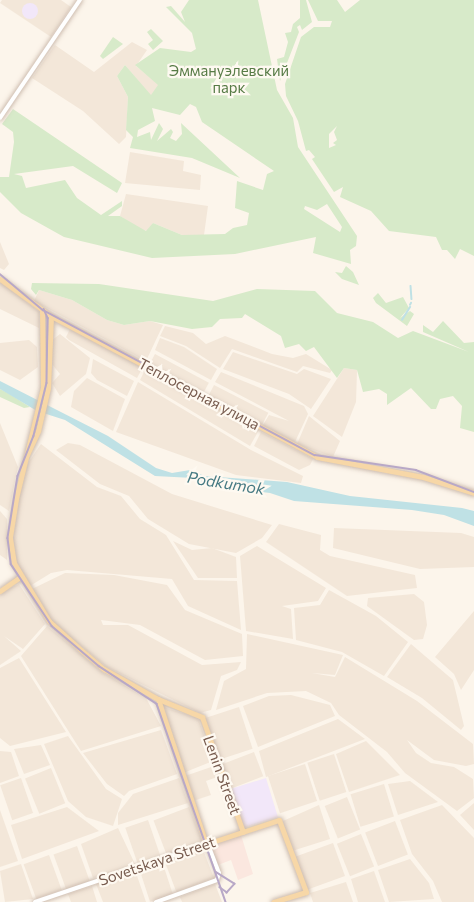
<!DOCTYPE html>
<html>
<head>
<meta charset="utf-8">
<style>
	body { margin:0 }
	#map { position:relative; width:474px; height:902px; overflow:hidden; background:#fcf5eb; font-family:Commissioner,sans-serif }
	div>[style] { position:absolute }
	.residential>* { inset:0; background:#f3e7d9; transform-origin:0 0 }
	.commercial>* { inset:0; background:#fbe7df }
	.education>* { inset:0; background:#f2e7f9; transform-origin:0 0 }
	.round { border-radius:50% }
	.green>* { inset:0; background:#d7eac9 }
	.water>* { inset:0; background:#bfe1e5 }
	.stream>* { height:1.5px; margin:-0.75px; padding:0 0.75px; transform-origin:0.75px; border-radius:0.75px; background:#bfe1e5 }
	.roads { filter:drop-shadow(0 0 2px #cebdb0) drop-shadow(0 0 2px #cebdb0) }
	.minor>* { height:4px; margin:-2px; padding:0 2px; transform-origin:2px; border-radius:2px; background:#fff }
	.major>* { height:5px; margin:-2.5px; padding:0 2.5px; transform-origin:2.5px; border-radius:2.5px; background:#f7d7a7 }
	.tram>* { height:1.5px; margin:-0.75px; padding:0 0.75px; transform-origin:0.75px; border-radius:0.75px; background:#b8a8c7 }
	span { translate:-50% -50%; white-space:nowrap; text-align:center; line-height:1.15; -webkit-text-stroke:4.5px #fef9f1; paint-order:stroke }
	.park-label { font-size:15px; color:#577b46 }
	.street-label { font-size:15px; color:#775b4e }
	.water-label { font-size:16px; color:#457982; font-style:italic }
</style>
</head>
<body>
<div id="map">
	<div class="residential">
		<i style="clip-path:polygon(2px 0,61px 0,71px 7px,51px 37px,0 3px)"></i>
		<i style="clip-path:polygon(132px 42px,147px 50px,136px 66px,159px 85px,151px 96px,125px 65px,117px 76px,128px 97px,126px 137px,119px 144px,83px 111px,32px 78px,55px 45px,94px 72px)"></i>
		<i style="clip-path:polygon(130px 152px,184px 161px,183px 171px,201px 175px,200px 190px,125px 183px)"></i>
		<i style="clip-path:polygon(126px 194px,208px 206px,204px 235px,182px 235px,153px 223px,149px 231px,140px 230px,120px 216px)"></i>
		<i style="clip-path:polygon(0 242px,9px 264px,4px 270px,0 268px)"></i>
		<i style="clip-path:polygon(0 281px,39px 312px,39px 328px,0 309px)"></i>
		<i style="clip-path:polygon(39px 290px,72px 300px,107px 320px,124px 325px,150px 321px,163px 325px,146px 361px,34px 301px)"></i>
		<i style="clip-path:polygon(165px 326px,193px 333px,206px 344px,225px 336px,272px 354px,293px 358px,306px 354px,332px 370px,330px 373px,303px 366px,297px 372px,232px 349px,220px 368px,186px 346px,160px 336px)"></i>
		<i style="clip-path:polygon(71px 327px,143px 367px,137px 378px,69px 340px,66px 337px)"></i>
		<i style="clip-path:polygon(60px 334px,90px 358px,86px 374px,60px 396px,52px 383px,60px 374px,51px 363px,51px 341px)"></i>
		<i style="clip-path:polygon(160px 338px,184px 347px,217px 369px,211px 380px,155px 350px)"></i>
		<i style="clip-path:polygon(29px 340px,37px 347px,38px 367px,20px 380px,0 370px,0 343px)"></i>
		<i style="clip-path:polygon(233px 352px,297px 374px,304px 369px,331px 379px,311px 409px,289px 394px,223px 369px)"></i>
		<i style="left:155px;top:354px;width:61px;height:12px;rotate:28deg"></i>
		<i style="clip-path:polygon(93px 359px,134px 381px,127px 396px,97px 380px,91px 373px)"></i>
		<i style="clip-path:polygon(146px 368px,259px 430px,250px 446px,140px 380px)"></i>
		<i style="clip-path:polygon(344px 368px,357px 370px,356px 402px,342px 437px,313px 416px)"></i>
		<i style="clip-path:polygon(221px 372px,304px 406px,308px 414px,295px 442px,263px 425px,269px 415px,289px 421px,215px 382px)"></i>
		<i style="clip-path:polygon(87px 378px,125px 399px,113px 431px,71px 407px,74px 391px)"></i>
		<i style="clip-path:polygon(138px 382px,251px 450px,303px 476px,301px 483px,236px 475px,116px 432px)"></i>
		<i style="left:214px;top:385px;width:61px;height:13px;rotate:27deg"></i>
		<i style="clip-path:polygon(309px 416px,340px 441px,333px 457px,297px 444px)"></i>
		<i style="clip-path:polygon(0 423px,18px 467px,9px 511px,0 505px)"></i>
		<i style="clip-path:polygon(261px 432px,313px 459px,310px 465px,299px 470px,254px 446px)"></i>
		<i style="clip-path:polygon(68px 443px,80px 445px,172px 494px,272px 525px,262px 538px,236px 553px,189px 544px,148px 519px,129px 496px,100px 484px,56px 450px)"></i>
		<i style="clip-path:polygon(41px 444px,97px 487px,121px 496px,140px 519px,166px 535px,194px 580px,237px 581px,241px 630px,188px 606px,172px 579px,67px 570px,51px 573px,30px 586px,20px 573px,12px 543px,24px 469px)"></i>
		<i style="clip-path:polygon(0 511px,7px 519px,7px 560px,0 555px)"></i>
		<i style="clip-path:polygon(279px 524px,321px 535px,320px 550px,330px 556px,415px 575px,417px 588px,347px 596px,266px 542px)"></i>
		<i style="clip-path:polygon(334px 528px,461px 533px,474px 537px,474px 567px,420px 569px,333px 548px)"></i>
		<i style="clip-path:polygon(173px 541px,192px 550px,212px 548px,236px 557px,237px 578px,198px 578px)"></i>
		<i style="clip-path:polygon(257px 546px,326px 588px,318px 601px,282px 606px,291px 609px,293px 639px,246px 631px,240px 556px)"></i>
		<i style="clip-path:polygon(65px 573px,114px 575px,167px 585px,185px 610px,242px 634px,243px 656px,205px 660px,140px 625px,101px 620px,103px 625px,128px 625px,202px 665px,241px 662px,237px 670px,221px 676px,211px 710px,200px 713px,107px 667px,52px 622px,32px 589px)"></i>
		<i style="clip-path:polygon(19px 584px,45px 624px,23px 649px,4px 636px,21px 651px,0 665px,0 593px)"></i>
		<i style="clip-path:polygon(329px 590px,376px 616px,408px 642px,384px 676px,342px 652px,296px 640px,294px 608px,320px 605px)"></i>
		<i style="clip-path:polygon(414px 594px,424px 602px,427px 625px,423px 639px,414px 640px,367px 606px,368px 598px)"></i>
		<i style="clip-path:polygon(474px 611px,474px 670px,461px 690px,454px 674px,435px 657px)"></i>
		<i style="clip-path:polygon(47px 626px,103px 673px,146px 698px,161px 726px,81px 751px,21px 656px)"></i>
		<i style="clip-path:polygon(247px 634px,343px 655px,335px 675px,312px 673px,335px 677px,345px 657px,417px 701px,473px 744px,474px 764px,466px 766px,434px 760px,407px 740px,416px 753px,431px 763px,454px 767px,473px 779px,474px 798px,457px 811px,405px 773px,387px 752px,339px 715px,331px 703px,306px 691px,267px 693px,216px 710px,224px 681px,246px 669px)"></i>
		<i style="clip-path:polygon(411px 644px,453px 680px,464px 726px,461px 730px,422px 698px,387px 677px)"></i>
		<i style="clip-path:polygon(19px 658px,66px 732px,10px 746px,0 738px,0 668px)"></i>
		<i style="clip-path:polygon(291px 695px,330px 705px,335px 716px,258px 747px,243px 706px,269px 696px)"></i>
		<i style="clip-path:polygon(163px 707px,198px 718px,213px 761px,183px 773px)"></i>
		<i style="left:239px;top:707px;width:44px;height:37px;rotate:72deg"></i>
		<i style="clip-path:polygon(338px 719px,365px 739px,266px 777px,259px 751px)"></i>
		<i style="clip-path:polygon(161px 730px,177px 774px,129px 791px,124px 796px,107px 784px,83px 753px)"></i>
		<i style="clip-path:polygon(68px 736px,106px 789px,122px 799px,113px 826px,86px 817px,68px 801px,44px 744px)"></i>
		<i style="clip-path:polygon(366px 741px,400px 775px,349px 792px,336px 754px)"></i>
		<i style="clip-path:polygon(41px 745px,50px 765px,24px 774px,14px 749px)"></i>
		<i style="clip-path:polygon(0 751px,11px 752px,19px 776px,0 783px)"></i>
		<i style="left:254px;top:752px;width:26px;height:35px;rotate:69deg"></i>
		<i style="left:334px;top:754px;width:40px;height:28px;rotate:72deg"></i>
		<i style="left:305px;top:764px;width:39px;height:39px;rotate:72deg"></i>
		<i style="clip-path:polygon(217px 765px,220px 776px,206px 781px,211px 795px,193px 801px,185px 776px)"></i>
		<i style="left:51px;top:768px;width:38px;height:28px;rotate:68deg"></i>
		<i style="left:21px;top:778px;width:37px;height:22px;rotate:71deg"></i>
		<i style="clip-path:polygon(179px 778px,188px 803px,118px 825px,118px 813px,133px 794px)"></i>
		<i style="clip-path:polygon(410px 781px,438px 802px,398px 815px,388px 784px)"></i>
		<i style="left:384px;top:784px;width:34px;height:35px;rotate:73deg"></i>
		<i style="left:347px;top:797px;width:35px;height:24px;rotate:68deg"></i>
		<i style="clip-path:polygon(474px 803px,474px 830px,460px 815px)"></i>
		<i style="clip-path:polygon(319px 805px,330px 839px,292px 851px,283px 821px)"></i>
		<i style="clip-path:polygon(442px 805px,474px 838px,474px 902px,442px 902px,433px 881px,412px 854px,400px 820px)"></i>
		<i style="clip-path:polygon(67px 807px,99px 831px,22px 859px,11px 825px)"></i>
		<i style="left:189px;top:807px;width:36px;height:38px;rotate:69deg"></i>
		<i style="clip-path:polygon(0 810px,18px 861px,0 867px)"></i>
		<i style="left:148px;top:820px;width:37px;height:24px;rotate:71deg"></i>
		<i style="left:395px;top:821px;width:36px;height:32px;rotate:69deg"></i>
		<i style="clip-path:polygon(118px 828px,135px 864px,93px 878px,81px 844px)"></i>
		<i style="left:361px;top:834px;width:35px;height:26px;rotate:68deg"></i>
		<i style="left:333px;top:843px;width:35px;height:41px;rotate:70deg"></i>
		<i style="left:77px;top:846px;width:37px;height:25px;rotate:70deg"></i>
		<i style="left:202px;top:847px;width:33px;height:40px;rotate:69deg"></i>
		<i style="left:49px;top:855px;width:37px;height:27px;rotate:70deg"></i>
		<i style="clip-path:polygon(410px 859px,429px 883px,434px 899px,389px 902px,378px 870px)"></i>
		<i style="left:162px;top:861px;width:35px;height:24px;rotate:72deg"></i>
		<i style="clip-path:polygon(21px 864px,33px 899px,5px 902px,0 871px)"></i>
		<i style="clip-path:polygon(135px 870px,146px 902px,103px 902px,96px 884px)"></i>
		<i style="clip-path:polygon(374px 871px,385px 902px,358px 902px,351px 879px)"></i>
		<i style="clip-path:polygon(346px 882px,353px 902px,313px 902px,310px 893px)"></i>
		<i style="clip-path:polygon(215px 884px,222px 902px,182px 902px,180px 897px)"></i>
		<i style="clip-path:polygon(92px 886px,97px 902px,71px 902px,68px 894px)"></i>
	</div>
	<div class="commercial">
		<i style="clip-path:polygon(241px 835px,253px 874px,238px 880px,231px 860px,218px 865px,211px 846px)"></i>
	</div>
	<div class="education">
		<i class="round" style="left:22px;top:3px;width:16px;height:16px"></i>
		<i style="left:266px;top:778px;width:41px;height:39px;rotate:73deg"></i>
	</div>
	<div class="green">
		<i style="clip-path:polygon(evenodd,189px 0,258px 0,277px 90px,293px 118px,298px 147px,357px 236px,356px 246px,350px 250px,351px 264px,313px 253px,316px 237px,235px 254px,152px 258px,64px 237px,21px 213px,0 192px,0 177px,9px 177px,14px 142px,13px 132px,2px 124px,13px 109px,122px 183px,117px 193px,73px 166px,14px 174px,22px 176px,26px 188px,65px 180px,77px 198px,101px 215px,122px 201px,122px 206px,108px 216px,120px 216px,146px 231px,153px 223px,182px 235px,225px 234px,233px 228px,247px 225px,249px 213px,235px 208px,237px 181px,263px 190px,267px 174px,274px 171px,202px 122px,196px 107px,190px 104px,180px 115px,152px 108px,155px 121px,138px 130px,137px 137px,150px 132px,151px 140px,159px 123px,163px 129px,157px 141px,171px 129px,173px 132px,170px 138px,176px 141px,182px 134px,181px 123px,240px 178px,192px 158px,130px 148px,133px 137px,126px 130px,128px 97px,117px 76px,125px 65px,151px 95px,158px 85px,135px 65px,160px 48px,191px 52px,196px 49px,192px 33px,166px 7px,171px 6px,185px 22px,181px 12px,189px 0,327px 204px,342px 227px,340px 232px,304px 209px,305px 206px,317px 210px,327px 204px)"></i>
		<i style="clip-path:polygon(300px 0,306px 0,312px 22px,302px 30px,300px 25px,297px 27px,299px 32px,280px 81px,277px 59px,284px 57px,288px 42px,285px 33px,291px 32px,293px 24px,300px 18px)"></i>
		<i style="clip-path:polygon(evenodd,308px 0,337px 0,345px 12px,360px 0,474px 0,474px 256px,460px 249px,455px 259px,447px 250px,442px 250px,436px 237px,389px 231px,371px 211px,340px 197px,343px 187px,334px 192px,312px 159px,315px 157px,309px 150px,306px 151px,298px 121px,286px 96px,285px 84px,301px 37px,314px 27px,330px 27px,332px 21px,318px 21px,308px 0,337px 126px,334px 132px,337px 140px,333px 143px,336px 145px,329px 148px,329px 134px,337px 126px)"></i>
		<i style="clip-path:polygon(151px 29px,163px 41px,153px 50px,148px 44px,153px 40px,147px 32px)"></i>
		<i style="clip-path:polygon(113px 37px,123px 44px,103px 59px,100px 56px)"></i>
		<i style="clip-path:polygon(346px 266px,353px 272px,359px 285px,342px 279px,335px 272px,342px 273px)"></i>
		<i style="clip-path:polygon(32px 283px,99px 284px,213px 301px,257px 289px,315px 291px,337px 313px,373px 322px,398px 338px,413px 331px,469px 352px,423px 332px,423px 325px,433px 332px,443px 321px,464px 343px,474px 342px,474px 432px,460px 428px,462px 406px,453px 396px,440px 399px,436px 409px,431px 409px,411px 388px,387px 405px,387px 394px,379px 389px,363px 392px,357px 370px,344px 368px,337px 378px,314px 347px,306px 351px,299px 344px,285px 348px,281px 336px,245px 314px,242px 318px,220px 319px,212px 327px,192px 329px,150px 321px,124px 325px,107px 320px,72px 300px,39px 290px,36px 295px,31px 289px)"></i>
		<i style="clip-path:polygon(378px 293px,386px 303px,403px 297px,409px 308px,400px 318px,410px 311px,414px 314px,407px 326px,376px 303px,373px 298px)"></i>
		<i style="clip-path:polygon(0 389px,8px 393px,30px 407px,24px 408px,0 397px)"></i>
	</div>
	<div class="water">
		<i style="clip-path:polygon(0 381px,108px 436px,156px 468px,172px 473px,190px 470px,205px 476px,287px 482px,350px 496px,462px 508px,474px 511px,474px 526px,444px 515px,412px 510px,294px 501px,270px 493px,206px 485px,193px 478px,155px 476px,65px 420px,37px 411px,0 389px)"></i>
	</div>
	<div class="stream">
		<i style="left:411px;top:286px;width:13px;rotate:86deg"></i>
		<i style="left:410px;top:305px;width:2px;rotate:-63deg"></i>
		<i style="left:402px;top:320px;width:15px;rotate:-58deg"></i>
	</div>
	<div class="roads">
		<div class="minor">
			<i style="left:0;top:118px;width:143px;rotate:-55.9deg"></i>
			<i style="left:35px;top:902px;width:181px;rotate:-18.7deg"></i>
			<i style="left:206px;top:844px;width:4px;rotate:45deg"></i>
			<i style="left:209px;top:847px;width:28px;rotate:69deg"></i>
			<i style="left:219px;top:873px;width:7px;rotate:106deg"></i>
			<i style="left:217px;top:880px;width:65px;rotate:160.2deg"></i>
		</div>
		<div class="major">
			<i style="left:0;top:279px;width:63px;rotate:36deg"></i>
			<i style="left:51px;top:316px;width:301px;rotate:27.9deg"></i>
			<i style="left:317px;top:457px;width:108px;rotate:10.7deg"></i>
			<i style="left:423px;top:477px;width:53px;rotate:17.4deg"></i>
			<i style="left:42px;top:311px;width:76px;rotate:89.2deg"></i>
			<i style="left:43px;top:387px;width:115px;rotate:103.6deg"></i>
			<i style="left:16px;top:499px;width:39px;rotate:99deg"></i>
			<i style="left:10px;top:538px;width:25px;rotate:81deg"></i>
			<i style="left:14px;top:563px;width:68px;rotate:58.9deg"></i>
			<i style="left:49px;top:621px;width:43px;rotate:42.2deg"></i>
			<i style="left:81px;top:650px;width:30px;rotate:40deg"></i>
			<i style="left:104px;top:669px;width:62px;rotate:29.1deg"></i>
			<i style="left:158px;top:699px;width:48px;rotate:22.2deg"></i>
			<i style="left:202px;top:717px;width:122px;rotate:70.4deg"></i>
			<i style="left:26px;top:457px;width:29px;rotate:-65deg"></i>
			<i style="left:38px;top:431px;width:44px;rotate:-76.9deg"></i>
			<i style="left:48px;top:388px;width:72px;rotate:-87.6deg"></i>
			<i style="left:0;top:591px;width:24px;rotate:-35deg"></i>
			<i style="left:158px;top:699px;width:153px;rotate:71.7deg"></i>
			<i style="left:206px;top:844px;width:77px;rotate:-18.2deg"></i>
			<i style="left:279px;top:820px;width:77px;rotate:69.4deg"></i>
			<i style="left:306px;top:892px;width:34px;rotate:163deg"></i>
		</div>
	</div>
	<div class="tram">
		<i style="left:0;top:274px;width:56px;rotate:39.9deg"></i>
		<i style="left:43px;top:310px;width:308px;rotate:28.1deg"></i>
		<i style="left:315px;top:455px;width:102px;rotate:8.4deg"></i>
		<i style="left:416px;top:470px;width:62px;rotate:20.8deg"></i>
		<i style="left:44px;top:309px;width:10px;rotate:66deg"></i>
		<i style="left:48px;top:318px;width:65px;rotate:90.9deg"></i>
		<i style="left:47px;top:383px;width:55px;rotate:103.8deg"></i>
		<i style="left:34px;top:436px;width:43px;rotate:111.8deg"></i>
		<i style="left:18px;top:476px;width:63px;rotate:99.2deg"></i>
		<i style="left:8px;top:538px;width:26px;rotate:83deg"></i>
		<i style="left:11px;top:564px;width:74px;rotate:56.5deg"></i>
		<i style="left:52px;top:626px;width:62px;rotate:40.4deg"></i>
		<i style="left:99px;top:666px;width:69px;rotate:33.2deg"></i>
		<i style="left:157px;top:704px;width:210px;rotate:70.8deg"></i>
		<i style="left:216px;top:872px;width:22px;rotate:32deg"></i>
		<i style="left:235px;top:884px;width:12px;rotate:132deg"></i>
		<i style="left:227px;top:893px;width:9px;rotate:-144deg"></i>
	</div>
	<div class="park-label">
		<span style="left:229px;top:79px">Эммануэлевский<br>парк</span>
	</div>
	<div class="street-label">
		<span style="left:199px;top:394px;rotate:28deg">Теплосерная улица</span>
		<span style="left:222px;top:775px;rotate:70deg">Lenin Street</span>
		<span style="left:157px;top:861px;rotate:-19deg">Sovetskaya Street</span>
	</div>
	<div class="water-label">
		<span style="left:226px;top:483px;rotate:9deg">Podkumok</span>
	</div>
</div>
</body>
</html>
